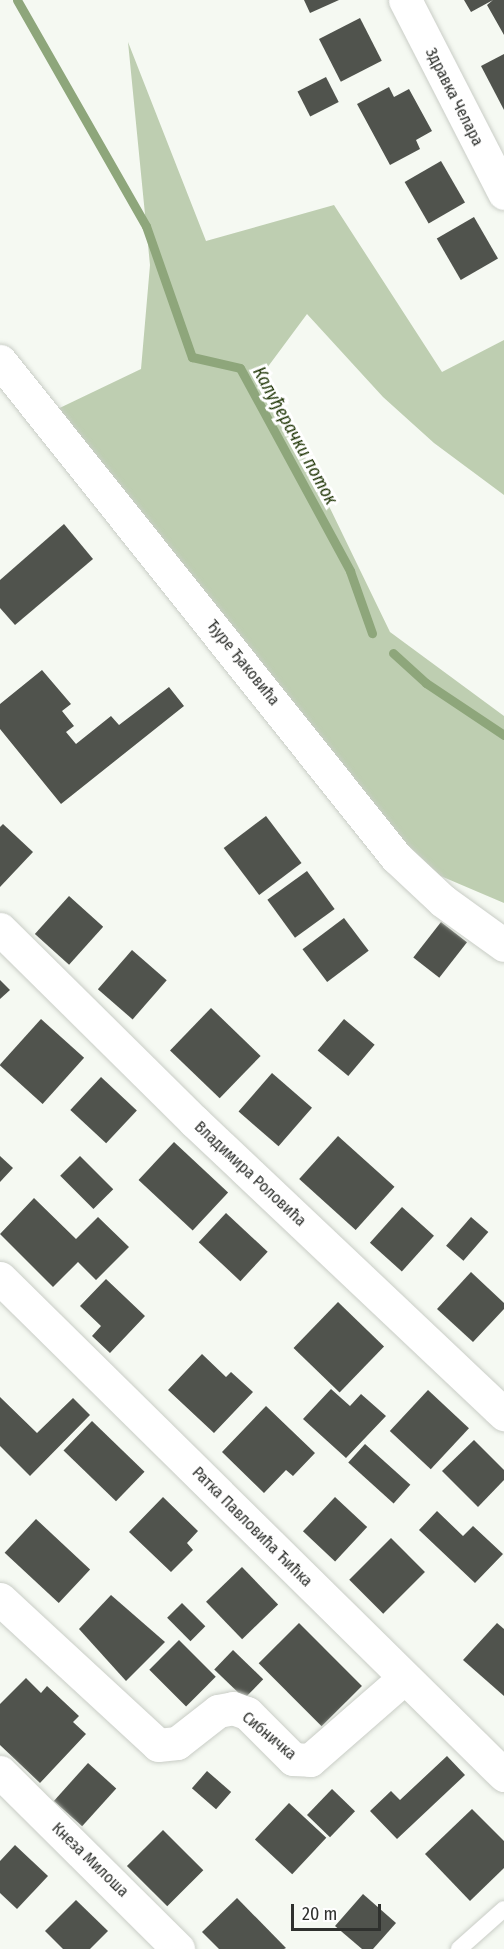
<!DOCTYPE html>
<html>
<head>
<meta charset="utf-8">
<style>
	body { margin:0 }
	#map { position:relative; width:504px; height:1949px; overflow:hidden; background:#f5f9f2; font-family:"Fira Sans Condensed",sans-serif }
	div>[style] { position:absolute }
	.green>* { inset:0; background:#beceb1 }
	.stream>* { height:9px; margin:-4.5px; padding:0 4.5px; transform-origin:4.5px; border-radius:4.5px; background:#8ea67b }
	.building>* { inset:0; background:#50534d; transform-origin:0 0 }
	.roads { filter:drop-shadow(0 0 2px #c9cdc6) drop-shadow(0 0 2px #c9cdc6) }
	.lane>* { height:16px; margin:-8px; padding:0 8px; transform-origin:8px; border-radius:8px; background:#fff }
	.street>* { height:33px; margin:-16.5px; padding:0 16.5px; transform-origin:16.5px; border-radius:16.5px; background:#fff }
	span { translate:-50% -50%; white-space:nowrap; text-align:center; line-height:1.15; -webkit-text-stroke:6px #fff; paint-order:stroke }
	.street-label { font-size:16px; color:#2f312e }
	.water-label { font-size:18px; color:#1d3303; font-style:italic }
	.scale { position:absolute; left:291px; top:1904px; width:90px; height:27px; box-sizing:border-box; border:3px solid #2f312e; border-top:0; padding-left:8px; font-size:18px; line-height:21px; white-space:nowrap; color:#2f312e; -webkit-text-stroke:4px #fff; paint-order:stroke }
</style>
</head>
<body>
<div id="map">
	<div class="green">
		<i style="clip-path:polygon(128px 42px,206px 241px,334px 205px,442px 372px,504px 340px,504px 495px,434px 443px,383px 397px,307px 314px,264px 372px,390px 632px,504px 716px,504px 903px,396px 857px,45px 415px,141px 369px,150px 265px)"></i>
	</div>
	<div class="stream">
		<i style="left:17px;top:0;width:260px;rotate:60.3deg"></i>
		<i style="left:146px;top:226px;width:139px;rotate:70.7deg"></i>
		<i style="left:192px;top:357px;width:49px;rotate:12.9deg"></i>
		<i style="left:240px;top:368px;width:231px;rotate:61.5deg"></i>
		<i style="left:350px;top:571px;width:66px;rotate:70.5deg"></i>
		<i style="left:393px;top:653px;width:45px;rotate:42.3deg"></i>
		<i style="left:426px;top:683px;width:94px;rotate:33.7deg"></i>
	</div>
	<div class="building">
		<i style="clip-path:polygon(304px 0,339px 0,310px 13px)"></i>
		<i style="clip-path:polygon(464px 0,504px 0,504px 35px,487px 5px,493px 0,471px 12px)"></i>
		<i style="left:360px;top:18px;width:48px;height:46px;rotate:63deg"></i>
		<i style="clip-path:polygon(504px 54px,504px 110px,481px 66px)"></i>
		<i style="left:326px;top:77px;width:28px;height:32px;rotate:63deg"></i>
		<i style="clip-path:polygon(389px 87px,394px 97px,409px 89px,432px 131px,416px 140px,420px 149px,390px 165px,357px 104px)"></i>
		<i style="left:441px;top:161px;width:48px;height:42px;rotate:60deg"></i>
		<i style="left:474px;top:217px;width:48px;height:43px;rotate:60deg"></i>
		<i style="clip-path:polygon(64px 524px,93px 559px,15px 625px,0 608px,0 580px)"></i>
		<i style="clip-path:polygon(42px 670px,71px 704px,62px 711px,74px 726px,66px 732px,76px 744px,111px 716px,119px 725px,169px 687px,184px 706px,61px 804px,0 729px,0 704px)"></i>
		<i style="left:266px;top:816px;width:59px;height:53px;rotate:53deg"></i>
		<i style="clip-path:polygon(3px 824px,33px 852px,0 887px,0 827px)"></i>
		<i style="left:307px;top:871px;width:47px;height:49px;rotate:54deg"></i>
		<i style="left:69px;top:896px;width:46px;height:51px;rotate:42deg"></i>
		<i style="left:344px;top:918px;width:41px;height:52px;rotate:53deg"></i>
		<i style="left:441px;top:922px;width:33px;height:45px;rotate:38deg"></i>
		<i style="left:132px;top:950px;width:46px;height:52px;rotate:41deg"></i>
		<i style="clip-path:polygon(0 980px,10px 990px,0 999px)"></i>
		<i style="left:211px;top:1008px;width:69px;height:59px;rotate:44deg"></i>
		<i style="left:41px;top:1019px;width:58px;height:62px;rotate:42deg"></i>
		<i style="left:344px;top:1019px;width:40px;height:41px;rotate:40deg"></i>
		<i style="left:272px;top:1073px;width:53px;height:51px;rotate:41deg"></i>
		<i style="left:101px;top:1077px;width:49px;height:45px;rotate:43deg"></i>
		<i style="left:338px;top:1136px;width:76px;height:58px;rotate:42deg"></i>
		<i style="left:174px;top:1142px;width:74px;height:52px;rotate:43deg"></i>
		<i style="clip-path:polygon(0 1156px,13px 1168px,0 1182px)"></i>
		<i style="left:80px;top:1156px;width:47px;height:28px;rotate:45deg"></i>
		<i style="clip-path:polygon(34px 1198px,76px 1239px,98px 1217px,129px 1247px,96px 1280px,78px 1262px,53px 1287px,0 1234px)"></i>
		<i style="left:402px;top:1207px;width:43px;height:48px;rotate:42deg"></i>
		<i style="left:226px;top:1213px;width:57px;height:40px;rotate:43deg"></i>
		<i style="left:471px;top:1217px;width:23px;height:38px;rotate:41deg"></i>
		<i style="clip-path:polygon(471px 1272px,504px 1303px,504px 1309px,473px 1342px,437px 1309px)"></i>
		<i style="clip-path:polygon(106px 1279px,145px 1316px,110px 1353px,92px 1336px,101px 1326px,80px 1306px)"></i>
		<i style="left:338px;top:1302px;width:64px;height:64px;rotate:44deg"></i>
		<i style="clip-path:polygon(202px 1354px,226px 1377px,231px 1372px,253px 1392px,214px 1433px,168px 1390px)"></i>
		<i style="clip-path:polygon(331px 1389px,350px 1406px,361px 1394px,386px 1416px,346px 1458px,303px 1419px)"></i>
		<i style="left:428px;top:1390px;width:56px;height:56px;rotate:43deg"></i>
		<i style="clip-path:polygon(0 1397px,37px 1433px,73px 1398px,90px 1415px,30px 1476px,0 1446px)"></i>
		<i style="clip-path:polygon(266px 1406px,315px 1453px,293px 1476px,286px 1470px,264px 1493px,222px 1452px)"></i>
		<i style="left:92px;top:1421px;width:73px;height:41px;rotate:44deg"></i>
		<i style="clip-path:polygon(474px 1440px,504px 1470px,504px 1480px,478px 1507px,442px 1471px)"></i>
		<i style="left:365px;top:1444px;width:61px;height:25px;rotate:42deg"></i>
		<i style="clip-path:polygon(163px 1497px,198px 1531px,187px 1543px,193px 1550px,171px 1572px,129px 1532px)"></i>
		<i style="left:335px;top:1497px;width:44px;height:47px;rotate:43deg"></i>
		<i style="clip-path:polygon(437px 1511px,463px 1536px,473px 1526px,503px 1554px,475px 1583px,419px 1530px)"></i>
		<i style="left:36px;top:1519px;width:74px;height:46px;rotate:43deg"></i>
		<i style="left:391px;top:1538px;width:48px;height:59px;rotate:45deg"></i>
		<i style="left:242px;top:1567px;width:52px;height:50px;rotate:46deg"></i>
		<i style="clip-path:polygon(111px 1595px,165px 1642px,126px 1681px,79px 1629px)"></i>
		<i style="left:182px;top:1603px;width:33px;height:21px;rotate:45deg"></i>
		<i style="left:299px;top:1623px;width:89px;height:57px;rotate:45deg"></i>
		<i style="clip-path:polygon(497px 1623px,504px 1629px,504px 1696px,463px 1660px)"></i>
		<i style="left:179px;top:1640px;width:52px;height:42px;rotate:45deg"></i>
		<i style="left:233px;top:1650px;width:42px;height:27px;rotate:44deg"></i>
		<i style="clip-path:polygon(26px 1678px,41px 1693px,47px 1686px,79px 1716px,73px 1722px,86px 1734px,40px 1783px,0 1745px,0 1704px)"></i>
		<i style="clip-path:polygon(447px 1756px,465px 1775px,397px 1839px,370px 1811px,391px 1791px,400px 1800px)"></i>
		<i style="left:88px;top:1763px;width:38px;height:51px;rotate:42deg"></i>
		<i style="left:207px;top:1771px;width:32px;height:23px;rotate:41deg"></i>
		<i style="left:332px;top:1789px;width:32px;height:36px;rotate:44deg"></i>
		<i style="left:289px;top:1803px;width:51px;height:50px;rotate:43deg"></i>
		<i style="clip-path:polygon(472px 1809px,504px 1841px,504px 1868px,470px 1901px,425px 1854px)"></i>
		<i style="left:163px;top:1830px;width:57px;height:51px;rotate:45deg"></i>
		<i style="clip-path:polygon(15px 1845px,48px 1876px,17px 1909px,0 1893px,0 1861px)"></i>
		<i style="clip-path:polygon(363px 1894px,396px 1923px,373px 1949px,362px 1949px,335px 1926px)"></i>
		<i style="clip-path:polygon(237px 1898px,286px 1948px,284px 1949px,219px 1949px,202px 1932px)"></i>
		<i style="clip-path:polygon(76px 1900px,108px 1931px,90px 1949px,63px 1949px,45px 1931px)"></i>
	</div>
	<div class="roads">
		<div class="lane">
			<i style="left:459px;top:1949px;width:60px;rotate:-41.6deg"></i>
		</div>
		<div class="street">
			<i style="left:405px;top:0;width:217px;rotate:62.8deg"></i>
			<i style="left:0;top:361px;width:635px;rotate:51.4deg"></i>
			<i style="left:396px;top:857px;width:64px;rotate:43.1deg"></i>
			<i style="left:443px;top:901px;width:75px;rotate:35.8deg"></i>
			<i style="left:0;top:929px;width:273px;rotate:44.7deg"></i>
			<i style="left:194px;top:1121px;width:427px;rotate:43.4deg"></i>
			<i style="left:0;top:1278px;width:708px;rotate:44.6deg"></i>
			<i style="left:0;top:1599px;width:215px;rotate:42.7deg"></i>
			<i style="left:158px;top:1745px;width:19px;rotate:-6deg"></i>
			<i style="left:177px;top:1743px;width:52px;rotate:-38deg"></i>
			<i style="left:218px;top:1711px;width:15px;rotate:-11deg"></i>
			<i style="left:233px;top:1708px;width:15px;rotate:20deg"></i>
			<i style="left:247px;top:1713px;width:65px;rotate:45deg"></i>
			<i style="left:293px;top:1759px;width:17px;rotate:3deg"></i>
			<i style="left:310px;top:1760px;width:125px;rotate:-41.1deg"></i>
			<i style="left:0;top:1772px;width:251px;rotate:44.8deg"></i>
		</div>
	</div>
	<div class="street-label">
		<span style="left:454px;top:97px;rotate:63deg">Здравка Челара</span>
		<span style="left:243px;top:663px;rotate:51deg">Ђуре Ђаковића</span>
		<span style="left:250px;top:1174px;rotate:43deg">Владимира Роловића</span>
		<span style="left:252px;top:1527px;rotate:45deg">Ратка Павловића Ћићка</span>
		<span style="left:269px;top:1736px;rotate:40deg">Сибничка</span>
		<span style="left:90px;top:1860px;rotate:44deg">Кнеза Милоша</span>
	</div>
	<div class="water-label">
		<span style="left:295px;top:436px;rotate:61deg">Калуђерачки поток</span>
	</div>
	<div class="scale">20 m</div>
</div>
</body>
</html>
